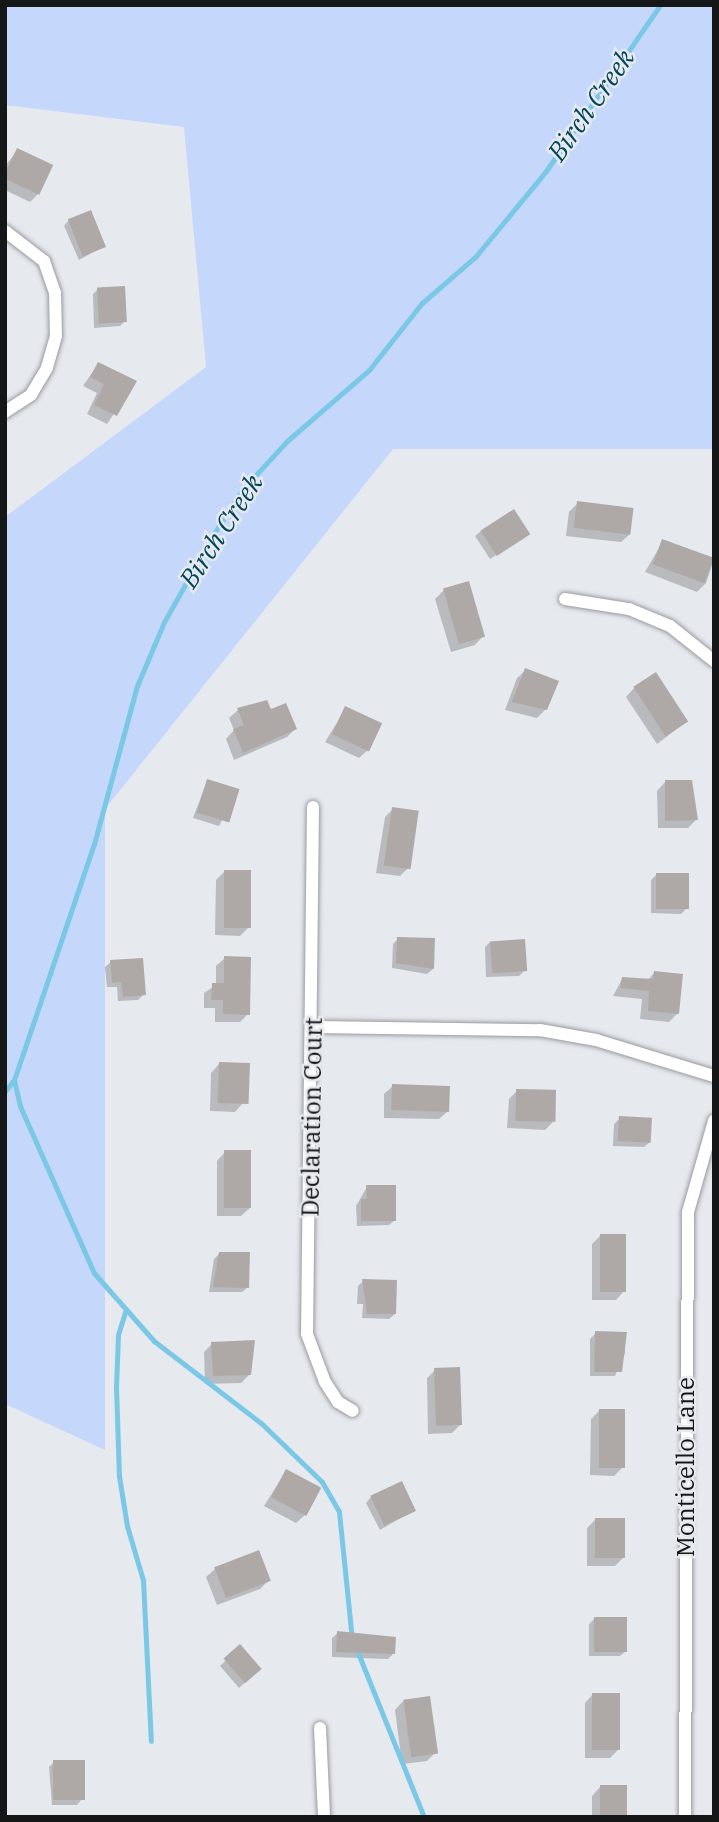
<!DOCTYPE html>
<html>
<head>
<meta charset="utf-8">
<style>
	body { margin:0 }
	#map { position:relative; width:719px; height:1822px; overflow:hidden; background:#e6e9ee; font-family:"IBM Plex Serif",serif }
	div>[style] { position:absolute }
	.green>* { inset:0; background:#c5d8fc }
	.shadow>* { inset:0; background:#0003 }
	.stream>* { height:5px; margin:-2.5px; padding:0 2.5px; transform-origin:2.5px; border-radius:2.5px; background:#7bc7e6 }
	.building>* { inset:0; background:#aea9a6; transform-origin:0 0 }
	.roads { filter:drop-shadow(0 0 2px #989ba0) drop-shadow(0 0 2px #989ba0) }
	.minor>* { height:12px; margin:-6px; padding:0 6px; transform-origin:6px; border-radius:6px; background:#fff }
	span { translate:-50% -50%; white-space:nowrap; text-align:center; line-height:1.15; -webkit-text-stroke:5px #e6e9ee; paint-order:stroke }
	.street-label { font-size:24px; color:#151618 }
	.water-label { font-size:26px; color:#00455b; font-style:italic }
	.frame { position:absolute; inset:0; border:7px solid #151618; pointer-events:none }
</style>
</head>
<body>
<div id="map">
	<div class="green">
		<i style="clip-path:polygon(5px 5px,714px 5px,714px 449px,393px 449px,105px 809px,105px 1450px,5px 1404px,5px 517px,206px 367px,184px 127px,5px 105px)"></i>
	</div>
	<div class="shadow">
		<i style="clip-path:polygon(17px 151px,38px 194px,30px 202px,5px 190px,5px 166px)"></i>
		<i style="clip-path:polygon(69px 220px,104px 246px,79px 260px,64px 226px)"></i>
		<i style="clip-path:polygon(98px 289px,125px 321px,120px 326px,94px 328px,93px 294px)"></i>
		<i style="clip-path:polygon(98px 364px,135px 382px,107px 424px,87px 414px,97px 393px,83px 386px)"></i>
		<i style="clip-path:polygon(578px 503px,630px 534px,621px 542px,566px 536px,569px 512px)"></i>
		<i style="clip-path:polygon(481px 531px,528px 534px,490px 559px,475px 536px)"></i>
		<i style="clip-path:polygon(663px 541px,714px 560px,706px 583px,697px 592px,645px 572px)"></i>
		<i style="clip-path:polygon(444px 590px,483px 636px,475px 645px,451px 652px,435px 599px)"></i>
		<i style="clip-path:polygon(526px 670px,546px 709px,537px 718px,505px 710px,517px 678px)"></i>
		<i style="clip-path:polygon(634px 688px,686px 722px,657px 744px,626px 697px)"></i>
		<i style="clip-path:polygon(266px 702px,270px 712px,295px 729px,287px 737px,234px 760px,226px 739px,234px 730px,229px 718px,238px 710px)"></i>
		<i style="clip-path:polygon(346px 708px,368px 750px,359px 758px,325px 742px)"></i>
		<i style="clip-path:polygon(207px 781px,237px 790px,219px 826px,193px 818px)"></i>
		<i style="clip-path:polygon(665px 782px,696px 820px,688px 828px,658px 828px,657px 791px)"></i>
		<i style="clip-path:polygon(393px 809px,408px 868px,400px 876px,376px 873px,385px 817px)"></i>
		<i style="clip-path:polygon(225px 871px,248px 928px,240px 936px,215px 935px,216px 880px)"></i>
		<i style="clip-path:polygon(656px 875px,687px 908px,681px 914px,651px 913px,651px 880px)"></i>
		<i style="clip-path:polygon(398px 939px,433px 969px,427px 974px,392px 968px,393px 944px)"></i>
		<i style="clip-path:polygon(490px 942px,525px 970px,519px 976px,486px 977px,485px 947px)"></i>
		<i style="clip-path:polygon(225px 958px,248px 1014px,240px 1022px,215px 1022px,215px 1008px,204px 1008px,204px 993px,216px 985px,216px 966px)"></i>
		<i style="clip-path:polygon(111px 962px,144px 994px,138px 1000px,118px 1001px,117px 987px,107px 987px,105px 967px)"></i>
		<i style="clip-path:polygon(654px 973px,677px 1014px,669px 1022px,640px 1019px,642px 999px,613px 996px,622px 979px,647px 981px)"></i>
		<i style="clip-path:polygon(219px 1064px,249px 1065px,243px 1103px,235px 1112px,210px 1111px,211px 1073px)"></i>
		<i style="clip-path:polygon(393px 1086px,448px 1111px,439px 1119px,384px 1118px,384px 1094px)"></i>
		<i style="clip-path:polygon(517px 1091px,553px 1122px,545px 1130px,507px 1128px,509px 1099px)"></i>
		<i style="clip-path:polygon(620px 1118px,650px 1142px,644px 1147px,613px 1146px,614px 1124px)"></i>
		<i style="clip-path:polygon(225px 1152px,250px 1208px,241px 1216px,217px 1216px,217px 1161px)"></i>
		<i style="clip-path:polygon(367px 1187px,395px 1220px,389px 1225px,357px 1226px,356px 1206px)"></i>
		<i style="clip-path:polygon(600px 1236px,624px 1291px,616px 1300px,592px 1300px,592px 1244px)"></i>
		<i style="clip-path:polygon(219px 1254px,248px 1287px,242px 1292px,209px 1292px,214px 1259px)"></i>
		<i style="clip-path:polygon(363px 1281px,395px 1314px,389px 1319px,362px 1318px,363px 1304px,357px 1304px,358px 1286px)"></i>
		<i style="clip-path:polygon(596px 1333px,625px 1333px,625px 1353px,615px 1376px,590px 1376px,590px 1339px)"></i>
		<i style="clip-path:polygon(212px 1344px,249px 1375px,241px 1383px,205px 1384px,204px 1352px)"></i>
		<i style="clip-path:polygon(435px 1370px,460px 1425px,452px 1433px,428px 1434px,427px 1378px)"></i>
		<i style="clip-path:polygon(599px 1411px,623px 1467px,614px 1476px,590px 1475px,591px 1419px)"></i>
		<i style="clip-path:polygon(286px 1471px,305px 1515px,296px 1523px,264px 1506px)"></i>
		<i style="clip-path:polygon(371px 1497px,414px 1510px,380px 1530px,366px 1503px)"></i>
		<i style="clip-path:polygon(596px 1519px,624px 1557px,615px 1566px,587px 1566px,587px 1528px)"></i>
		<i style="clip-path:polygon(215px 1569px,269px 1580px,260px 1589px,217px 1605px,206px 1577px)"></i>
		<i style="clip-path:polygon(595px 1618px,626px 1651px,620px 1656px,589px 1656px,589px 1624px)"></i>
		<i style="clip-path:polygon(338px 1633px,393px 1654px,388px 1659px,332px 1657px,332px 1638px)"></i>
		<i style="clip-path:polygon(240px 1647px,254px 1674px,239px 1688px,220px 1666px)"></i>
		<i style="clip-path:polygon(593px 1694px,618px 1750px,610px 1758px,585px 1758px,585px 1703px)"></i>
		<i style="clip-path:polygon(403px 1701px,436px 1752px,427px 1761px,402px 1764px,395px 1710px)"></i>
		<i style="clip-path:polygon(54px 1762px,82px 1799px,77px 1805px,52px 1805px,49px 1767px)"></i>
		<i style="clip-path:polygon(600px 1787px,625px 1817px,592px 1817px,592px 1796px)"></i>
	</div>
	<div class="stream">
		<i style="left:14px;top:1080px;width:27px;rotate:77deg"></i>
		<i style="left:20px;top:1106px;width:183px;rotate:66.1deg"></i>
		<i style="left:94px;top:1273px;width:91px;rotate:48.6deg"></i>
		<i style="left:154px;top:1341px;width:135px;rotate:37.5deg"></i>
		<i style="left:261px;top:1423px;width:85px;rotate:44deg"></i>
		<i style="left:322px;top:1482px;width:34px;rotate:60deg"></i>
		<i style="left:339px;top:1512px;width:128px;rotate:84.2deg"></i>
		<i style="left:5px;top:1091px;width:14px;rotate:-51deg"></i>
		<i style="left:14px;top:1080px;width:249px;rotate:-71.3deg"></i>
		<i style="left:94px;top:844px;width:164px;rotate:-74.8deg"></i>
		<i style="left:137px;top:686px;width:69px;rotate:-67.1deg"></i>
		<i style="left:164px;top:622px;width:100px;rotate:-60.6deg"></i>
		<i style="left:213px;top:535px;width:54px;rotate:-57.2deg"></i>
		<i style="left:242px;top:490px;width:67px;rotate:-47.4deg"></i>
		<i style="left:287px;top:441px;width:108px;rotate:-40.9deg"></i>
		<i style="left:369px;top:370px;width:85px;rotate:-51.7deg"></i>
		<i style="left:422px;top:303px;width:72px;rotate:-41deg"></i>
		<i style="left:476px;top:256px;width:110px;rotate:-50.5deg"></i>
		<i style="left:546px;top:171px;width:201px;rotate:-55.5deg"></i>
		<i style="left:125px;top:1312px;width:24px;rotate:107deg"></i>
		<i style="left:118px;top:1335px;width:52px;rotate:92.2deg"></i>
		<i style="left:116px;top:1387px;width:89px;rotate:88.1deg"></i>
		<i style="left:119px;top:1476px;width:51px;rotate:80.9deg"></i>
		<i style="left:127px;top:1526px;width:56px;rotate:73.5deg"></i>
		<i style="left:143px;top:1580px;width:161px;rotate:87.2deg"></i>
		<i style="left:356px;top:1648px;width:182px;rotate:68.1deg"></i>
	</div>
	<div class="building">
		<i style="left:17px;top:148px;width:40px;height:33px;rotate:25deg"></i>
		<i style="left:91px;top:210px;width:40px;height:25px;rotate:68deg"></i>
		<i style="left:125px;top:286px;width:36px;height:28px;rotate:87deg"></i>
		<i style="clip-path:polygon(98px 362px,137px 381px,117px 416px,94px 405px,104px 384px,90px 377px)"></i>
		<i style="left:577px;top:501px;width:57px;height:27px;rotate:7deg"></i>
		<i style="left:514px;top:509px;width:30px;height:40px;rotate:57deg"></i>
		<i style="left:662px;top:539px;width:55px;height:27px;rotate:20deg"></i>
		<i style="left:469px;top:581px;width:58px;height:27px;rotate:74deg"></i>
		<i style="clip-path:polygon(525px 668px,559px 681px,547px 710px,512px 702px)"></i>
		<i style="left:656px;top:672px;width:59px;height:27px;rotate:57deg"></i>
		<i style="clip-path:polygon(267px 700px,271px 709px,286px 703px,297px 729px,243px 753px,233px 729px,244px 725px,237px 708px)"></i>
		<i style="left:345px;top:706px;width:41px;height:31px;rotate:25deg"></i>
		<i style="left:207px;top:779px;width:34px;height:35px;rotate:17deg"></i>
		<i style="clip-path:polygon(665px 780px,692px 780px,698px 820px,665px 821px)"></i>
		<i style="left:392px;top:807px;width:27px;height:59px;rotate:8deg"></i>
		<i style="left:224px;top:870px;width:27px;height:58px"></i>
		<i style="left:656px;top:873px;width:33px;height:36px"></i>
		<i style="clip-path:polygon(397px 937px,435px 938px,434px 969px,396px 963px)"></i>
		<i style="left:525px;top:939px;width:32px;height:35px;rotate:86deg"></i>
		<i style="clip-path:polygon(224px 956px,251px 957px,250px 1015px,223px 1014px,223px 1000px,211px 1000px,212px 983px,224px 983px)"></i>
		<i style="clip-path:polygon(143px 958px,146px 995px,123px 997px,121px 982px,112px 983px,110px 960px)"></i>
		<i style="clip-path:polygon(654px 971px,683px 974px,679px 1014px,648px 1011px,649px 991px,620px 988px,622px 977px,653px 979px)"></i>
		<i style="left:219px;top:1062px;width:31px;height:41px;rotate:2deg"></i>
		<i style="left:392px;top:1084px;width:58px;height:26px;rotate:2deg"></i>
		<i style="left:516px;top:1089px;width:40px;height:32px;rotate:1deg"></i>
		<i style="left:619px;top:1116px;width:33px;height:25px;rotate:3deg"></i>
		<i style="left:251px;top:1150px;width:58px;height:27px;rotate:90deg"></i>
		<i style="clip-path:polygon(366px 1185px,396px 1185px,396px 1221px,361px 1221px,361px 1199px,367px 1199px)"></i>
		<i style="left:600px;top:1234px;width:26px;height:58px"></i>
		<i style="clip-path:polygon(219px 1252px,250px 1252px,249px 1288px,213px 1287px)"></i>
		<i style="clip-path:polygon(362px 1279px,397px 1280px,396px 1314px,367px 1314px)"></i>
		<i style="clip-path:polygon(595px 1331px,627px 1332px,622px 1372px,594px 1372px)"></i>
		<i style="clip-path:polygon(255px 1340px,251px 1375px,213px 1376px,211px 1342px)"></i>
		<i style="left:460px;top:1367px;width:58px;height:26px;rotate:88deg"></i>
		<i style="left:599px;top:1409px;width:26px;height:59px"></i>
		<i style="left:286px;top:1469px;width:40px;height:32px;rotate:28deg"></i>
		<i style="left:402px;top:1481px;width:33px;height:35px;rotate:65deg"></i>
		<i style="left:595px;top:1518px;width:30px;height:40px"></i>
		<i style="left:259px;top:1550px;width:33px;height:48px;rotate:69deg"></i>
		<i style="left:594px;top:1617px;width:33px;height:35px"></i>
		<i style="clip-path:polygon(337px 1631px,396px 1637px,395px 1654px,336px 1652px)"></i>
		<i style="left:240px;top:1644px;width:33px;height:22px;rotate:49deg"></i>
		<i style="left:592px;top:1693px;width:28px;height:57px"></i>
		<i style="left:430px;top:1696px;width:58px;height:27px;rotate:82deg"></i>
		<i style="left:53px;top:1760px;width:32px;height:40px"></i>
		<i style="left:600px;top:1785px;width:27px;height:32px"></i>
	</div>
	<div class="roads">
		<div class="minor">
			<i style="left:5px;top:231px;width:49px;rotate:37.6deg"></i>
			<i style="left:44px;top:261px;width:34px;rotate:71deg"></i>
			<i style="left:55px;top:293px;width:43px;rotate:88.7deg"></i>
			<i style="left:56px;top:336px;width:33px;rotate:106deg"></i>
			<i style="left:47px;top:368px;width:31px;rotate:121deg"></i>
			<i style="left:31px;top:395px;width:31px;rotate:147deg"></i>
			<i style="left:565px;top:599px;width:65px;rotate:8.9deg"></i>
			<i style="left:629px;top:609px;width:44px;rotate:22.5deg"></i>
			<i style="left:670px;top:626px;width:56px;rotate:38.5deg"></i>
			<i style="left:313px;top:807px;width:527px;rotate:90.65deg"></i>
			<i style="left:307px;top:1334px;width:51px;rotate:69.4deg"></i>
			<i style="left:325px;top:1382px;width:24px;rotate:57deg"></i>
			<i style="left:338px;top:1402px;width:17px;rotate:31deg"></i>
			<i style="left:314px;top:1027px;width:226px;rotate:0.8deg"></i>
			<i style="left:540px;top:1030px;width:57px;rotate:10.1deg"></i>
			<i style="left:596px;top:1040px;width:123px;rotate:17deg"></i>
			<i style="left:320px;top:1728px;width:89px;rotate:87.4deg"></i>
			<i style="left:685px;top:1817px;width:605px;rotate:-89.72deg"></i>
			<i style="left:688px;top:1212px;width:95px;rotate:-74.1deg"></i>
		</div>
	</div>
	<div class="street-label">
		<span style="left:312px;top:1117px;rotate:-89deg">Declaration Court</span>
		<span style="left:686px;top:1467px;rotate:-90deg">Monticello Lane</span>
	</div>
	<div class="water-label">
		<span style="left:591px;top:105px;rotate:-55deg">Birch Creek</span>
		<span style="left:221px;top:531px;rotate:-57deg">Birch Creek</span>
	</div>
	<div class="frame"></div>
</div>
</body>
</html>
